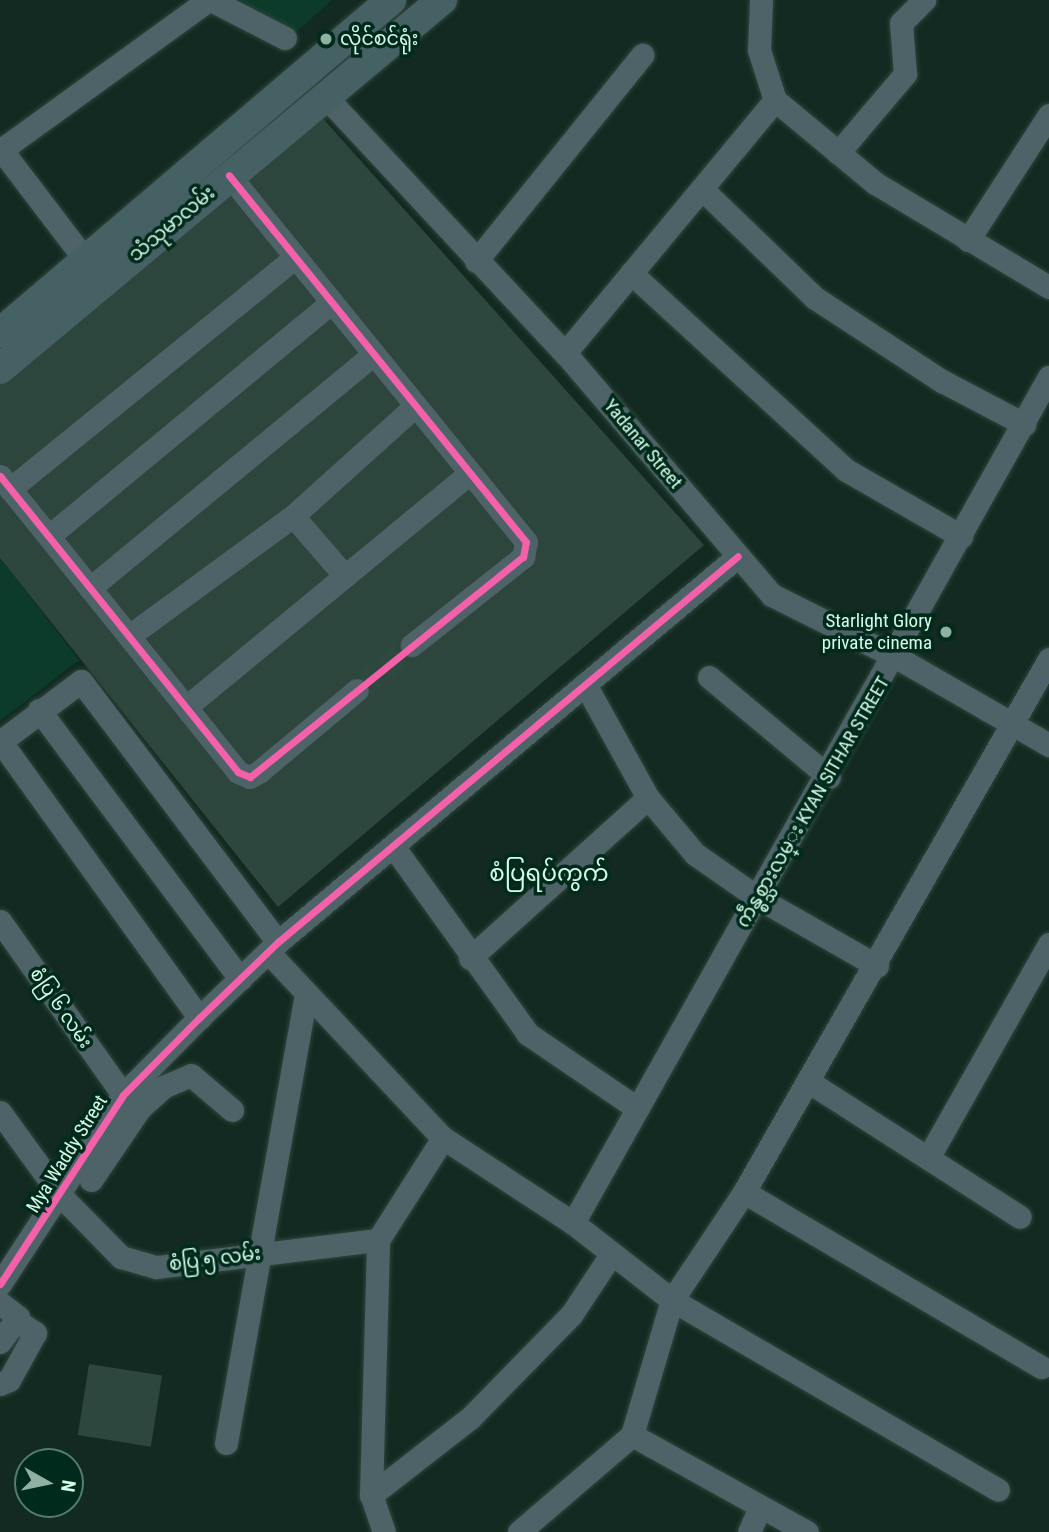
<!DOCTYPE html>
<html>
<head>
<meta charset="utf-8">
<style>
	body { margin:0 }
	#map { position:relative; width:1049px; height:1532px; overflow:hidden; background:#122a21; font-family:"Roboto Condensed","Noto Sans Myanmar",sans-serif }
	div>[style] { position:absolute }
	.built>* { inset:0; background:#0d3b2b }
	.building>* { inset:0; background:#2e473e; transform-origin:0 0 }
	.minor-tunnel>* { height:23px; margin-top:-11.5px; transform-origin:0; background:repeating-linear-gradient(90deg,#2f493f 0 23px,transparent 0 34px) }
	.roads { filter:drop-shadow(0 0 2px #2f453c) drop-shadow(0 0 2px #2f453c) }
	.minor>* { height:23px; margin:-11.5px; padding:0 11.5px; transform-origin:11.5px; border-radius:11.5px; background:#4e6368 }
	.major>* { height:30px; margin:-15px; padding:0 15px; transform-origin:15px; border-radius:15px; background:#466164 }
	.cycleway>* { height:7px; margin:-3.5px; padding:0 3.5px; transform-origin:3.5px; border-radius:3.5px; background:#f560ab }
	.dots>* { width:19px; height:19px; translate:-50% -50%; box-sizing:border-box; border:4px solid #002a1b; border-radius:50% }
	span { translate:-50% -50%; white-space:nowrap; text-align:center; line-height:1.15; -webkit-text-stroke:7px #002a1b; paint-order:stroke }
	.poi-label { font-size:19px; color:#d4fae8 }
	.left { translate:0 -50%; text-align:left }
	.right { translate:-100% -50%; text-align:right }
	.street-label { font-size:19px; color:#d4fae8 }
	.quarter-label { font-size:23px; color:#d4fae8 }
	.north { position:absolute; left:14px; top:1448px; width:70px; height:70px; box-sizing:border-box; background:#002a1b; border:2px solid #557d6d; border-radius:50%; rotate:99deg; font-size:19px; font-weight:700; line-height:28px; text-align:center; color:#d4fae8 }
	.north::after { content:''; display:block; margin:auto; width:24px; height:32px; background:#90b1a2; clip-path:polygon(50% 0,100% 100%,50% 72%,0 100%) }
</style>
</head>
<body>
<div id="map">
	<div class="built">
		<i style="clip-path:polygon(229px 0,332px 0,295px 33px)"></i>
		<i style="clip-path:polygon(0 558px,79px 660px,0 721px)"></i>
	</div>
	<div class="building">
		<i style="clip-path:polygon(319px 114px,704px 545px,278px 907px,0 558px,0 382px)"></i>
		<i style="left:89px;top:1364px;width:74px;height:72px;rotate:9deg"></i>
	</div>
	<div class="minor-tunnel">
		<i style="left:357px;top:690px;width:71px;rotate:-39.3deg"></i>
	</div>
	<div class="roads">
		<div class="minor">
			<i style="left:211px;top:0;width:83px;rotate:27.2deg"></i>
			<i style="left:761px;top:0;width:50px;rotate:92.3deg"></i>
			<i style="left:759px;top:50px;width:52px;rotate:72.3deg"></i>
			<i style="left:775px;top:100px;width:130px;rotate:39.7deg"></i>
			<i style="left:875px;top:183px;width:203px;rotate:30.9deg"></i>
			<i style="left:324px;top:95px;width:353px;rotate:47deg"></i>
			<i style="left:565px;top:353px;width:318px;rotate:49.5deg"></i>
			<i style="left:772px;top:595px;width:139px;rotate:26.6deg"></i>
			<i style="left:896px;top:657px;width:177px;rotate:29.9deg"></i>
			<i style="left:0;top:148px;width:142px;rotate:52.7deg"></i>
			<i style="left:1px;top:150px;width:256px;rotate:-35.9deg"></i>
			<i style="left:838px;top:153px;width:104px;rotate:-49.7deg"></i>
			<i style="left:905px;top:74px;width:51px;rotate:-94.5deg"></i>
			<i style="left:901px;top:23px;width:33px;rotate:-45deg"></i>
			<i style="left:229px;top:175px;width:472px;rotate:51deg"></i>
			<i style="left:526px;top:542px;width:15px;rotate:101deg"></i>
			<i style="left:523px;top:557px;width:142px;rotate:141.6deg"></i>
			<i style="left:702px;top:189px;width:157px;rotate:44deg"></i>
			<i style="left:815px;top:298px;width:152px;rotate:33.2deg"></i>
			<i style="left:942px;top:381px;width:93px;rotate:27.7deg"></i>
			<i style="left:968px;top:240px;width:149px;rotate:-57.1deg"></i>
			<i style="left:476px;top:261px;width:265px;rotate:-51.1deg"></i>
			<i style="left:631px;top:273px;width:292px;rotate:42.5deg"></i>
			<i style="left:846px;top:470px;width:133px;rotate:29.9deg"></i>
			<i style="left:565px;top:353px;width:329px;rotate:-50.3deg"></i>
			<i style="left:0;top:476px;width:380px;rotate:51.2deg"></i>
			<i style="left:238px;top:772px;width:13px;rotate:23deg"></i>
			<i style="left:250px;top:777px;width:12px;rotate:-31deg"></i>
			<i style="left:260px;top:771px;width:126px;rotate:-39.9deg"></i>
			<i style="left:10px;top:489px;width:367px;rotate:-39.1deg"></i>
			<i style="left:293px;top:516px;width:79px;rotate:49.1deg"></i>
			<i style="left:345px;top:576px;width:162px;rotate:-39.5deg"></i>
			<i style="left:49px;top:536px;width:367px;rotate:-39.6deg"></i>
			<i style="left:90px;top:588px;width:368px;rotate:-39.5deg"></i>
			<i style="left:129px;top:636px;width:203px;rotate:-36.2deg"></i>
			<i style="left:293px;top:516px;width:161px;rotate:-42deg"></i>
			<i style="left:709px;top:677px;width:156px;rotate:39.8deg"></i>
			<i style="left:585px;top:684px;width:130px;rotate:61.1deg"></i>
			<i style="left:648px;top:798px;width:73px;rotate:50deg"></i>
			<i style="left:695px;top:854px;width:77px;rotate:34.9deg"></i>
			<i style="left:758px;top:898px;width:137px;rotate:29.7deg"></i>
			<i style="left:186px;top:707px;width:206px;rotate:-39.5deg"></i>
			<i style="left:39px;top:710px;width:336px;rotate:53.2deg"></i>
			<i style="left:0;top:742px;width:101px;rotate:-37deg"></i>
			<i style="left:81px;top:681px;width:327px;rotate:53deg"></i>
			<i style="left:1px;top:742px;width:340px;rotate:54.3deg"></i>
			<i style="left:393px;top:846px;width:231px;rotate:54.3deg"></i>
			<i style="left:528px;top:1034px;width:132px;rotate:34.2deg"></i>
			<i style="left:0;top:921px;width:213px;rotate:54.7deg"></i>
			<i style="left:123px;top:1095px;width:21px;rotate:37deg"></i>
			<i style="left:140px;top:1108px;width:31px;rotate:-42deg"></i>
			<i style="left:163px;top:1087px;width:30px;rotate:-23deg"></i>
			<i style="left:191px;top:1075px;width:54px;rotate:40.5deg"></i>
			<i style="left:269px;top:953px;width:254px;rotate:46.8deg"></i>
			<i style="left:443px;top:1138px;width:155px;rotate:33.2deg"></i>
			<i style="left:573px;top:1223px;width:125px;rotate:37.9deg"></i>
			<i style="left:672px;top:1300px;width:377px;rotate:30.2deg"></i>
			<i style="left:470px;top:958px;width:239px;rotate:-42deg"></i>
			<i style="left:809px;top:1082px;width:250px;rotate:32.6deg"></i>
			<i style="left:0;top:1112px;width:104px;rotate:54deg"></i>
			<i style="left:61px;top:1196px;width:86px;rotate:45.5deg"></i>
			<i style="left:121px;top:1257px;width:37px;rotate:16deg"></i>
			<i style="left:157px;top:1267px;width:223px;rotate:-7deg"></i>
			<i style="left:378px;top:1240px;width:121px;rotate:-57.5deg"></i>
			<i style="left:928px;top:1158px;width:246px;rotate:-60.5deg"></i>
			<i style="left:91px;top:1180px;width:87px;rotate:-55.8deg"></i>
			<i style="left:744px;top:1192px;width:345px;rotate:30.5deg"></i>
			<i style="left:573px;top:1223px;width:971px;rotate:-60.64deg"></i>
			<i style="left:0;top:1284px;width:225px;rotate:-56.9deg"></i>
			<i style="left:123px;top:1095px;width:108px;rotate:-45.4deg"></i>
			<i style="left:199px;top:1018px;width:110px;rotate:-43.9deg"></i>
			<i style="left:278px;top:942px;width:600px;rotate:-40deg"></i>
			<i style="left:0;top:1303px;width:23px;rotate:38deg"></i>
			<i style="left:18px;top:1317px;width:31px;rotate:126deg"></i>
			<i style="left:0;top:1384px;width:10px;rotate:-24deg"></i>
			<i style="left:9px;top:1380px;width:54px;rotate:-61deg"></i>
			<i style="left:35px;top:1333px;width:22px;rotate:-146deg"></i>
			<i style="left:632px;top:1435px;width:200px;rotate:29deg"></i>
			<i style="left:226px;top:1443px;width:455px;rotate:-79.9deg"></i>
			<i style="left:371px;top:1495px;width:255px;rotate:-88.4deg"></i>
			<i style="left:384px;top:1532px;width:39px;rotate:-109deg"></i>
			<i style="left:371px;top:1495px;width:125px;rotate:-37.9deg"></i>
			<i style="left:470px;top:1418px;width:144px;rotate:-45.6deg"></i>
			<i style="left:571px;top:1315px;width:74px;rotate:-56.5deg"></i>
			<i style="left:519px;top:1532px;width:149px;rotate:-40.6deg"></i>
			<i style="left:632px;top:1435px;width:141px;rotate:-73.5deg"></i>
			<i style="left:672px;top:1300px;width:130px;rotate:-56.3deg"></i>
			<i style="left:744px;top:1192px;width:614px;rotate:-60.22deg"></i>
			<i style="left:749px;top:1532px;width:27px;rotate:-66deg"></i>
		</div>
		<div class="major">
			<i style="left:0;top:333px;width:514px;rotate:-40.42deg"></i>
			<i style="left:0;top:369px;width:576px;rotate:-39.86deg"></i>
		</div>
	</div>
	<div class="cycleway">
		<i style="left:0;top:476px;width:380px;rotate:51.2deg"></i>
		<i style="left:238px;top:772px;width:13px;rotate:23deg"></i>
		<i style="left:250px;top:777px;width:351px;rotate:-38.9deg"></i>
		<i style="left:523px;top:557px;width:15px;rotate:-79deg"></i>
		<i style="left:526px;top:542px;width:472px;rotate:-129deg"></i>
		<i style="left:0;top:1284px;width:225px;rotate:-56.9deg"></i>
		<i style="left:123px;top:1095px;width:108px;rotate:-45.4deg"></i>
		<i style="left:199px;top:1018px;width:110px;rotate:-43.9deg"></i>
		<i style="left:278px;top:942px;width:600px;rotate:-40deg"></i>
	</div>
	<div class="dots">
		<i style="left:326px;top:39px;background:#90b1a2"></i>
		<i style="left:946px;top:632px;background:#90b1a2"></i>
	</div>
	<div class="poi-label">
		<span class="left" style="left:340px;top:39px">လိုင်စင်ရုံး</span>
		<span class="right" style="left:932px;top:632px">Starlight Glory<br>private cinema</span>
	</div>
	<div class="street-label">
		<span style="left:172px;top:224px;rotate:-40deg">သံသုမာလမ်း</span>
		<span style="left:643px;top:444px;rotate:50deg">Yadanar Street</span>
		<span style="left:813px;top:802px;rotate:-60deg">ကဵန္စစ္သားလမ္း KYAN SITHAR STREET</span>
		<span style="left:61px;top:1008px;rotate:55deg">စံပြ ၆ လမ်း</span>
		<span style="left:67px;top:1154px;rotate:-58deg">Mya Waddy Street</span>
		<span style="left:215px;top:1259px;rotate:-7deg">စံပြ ၅ လမ်း</span>
	</div>
	<div class="quarter-label">
		<span style="left:549px;top:874px">စံပြရပ်ကွက်</span>
	</div>
	<div class="north">N</div>
</div>
</body>
</html>
